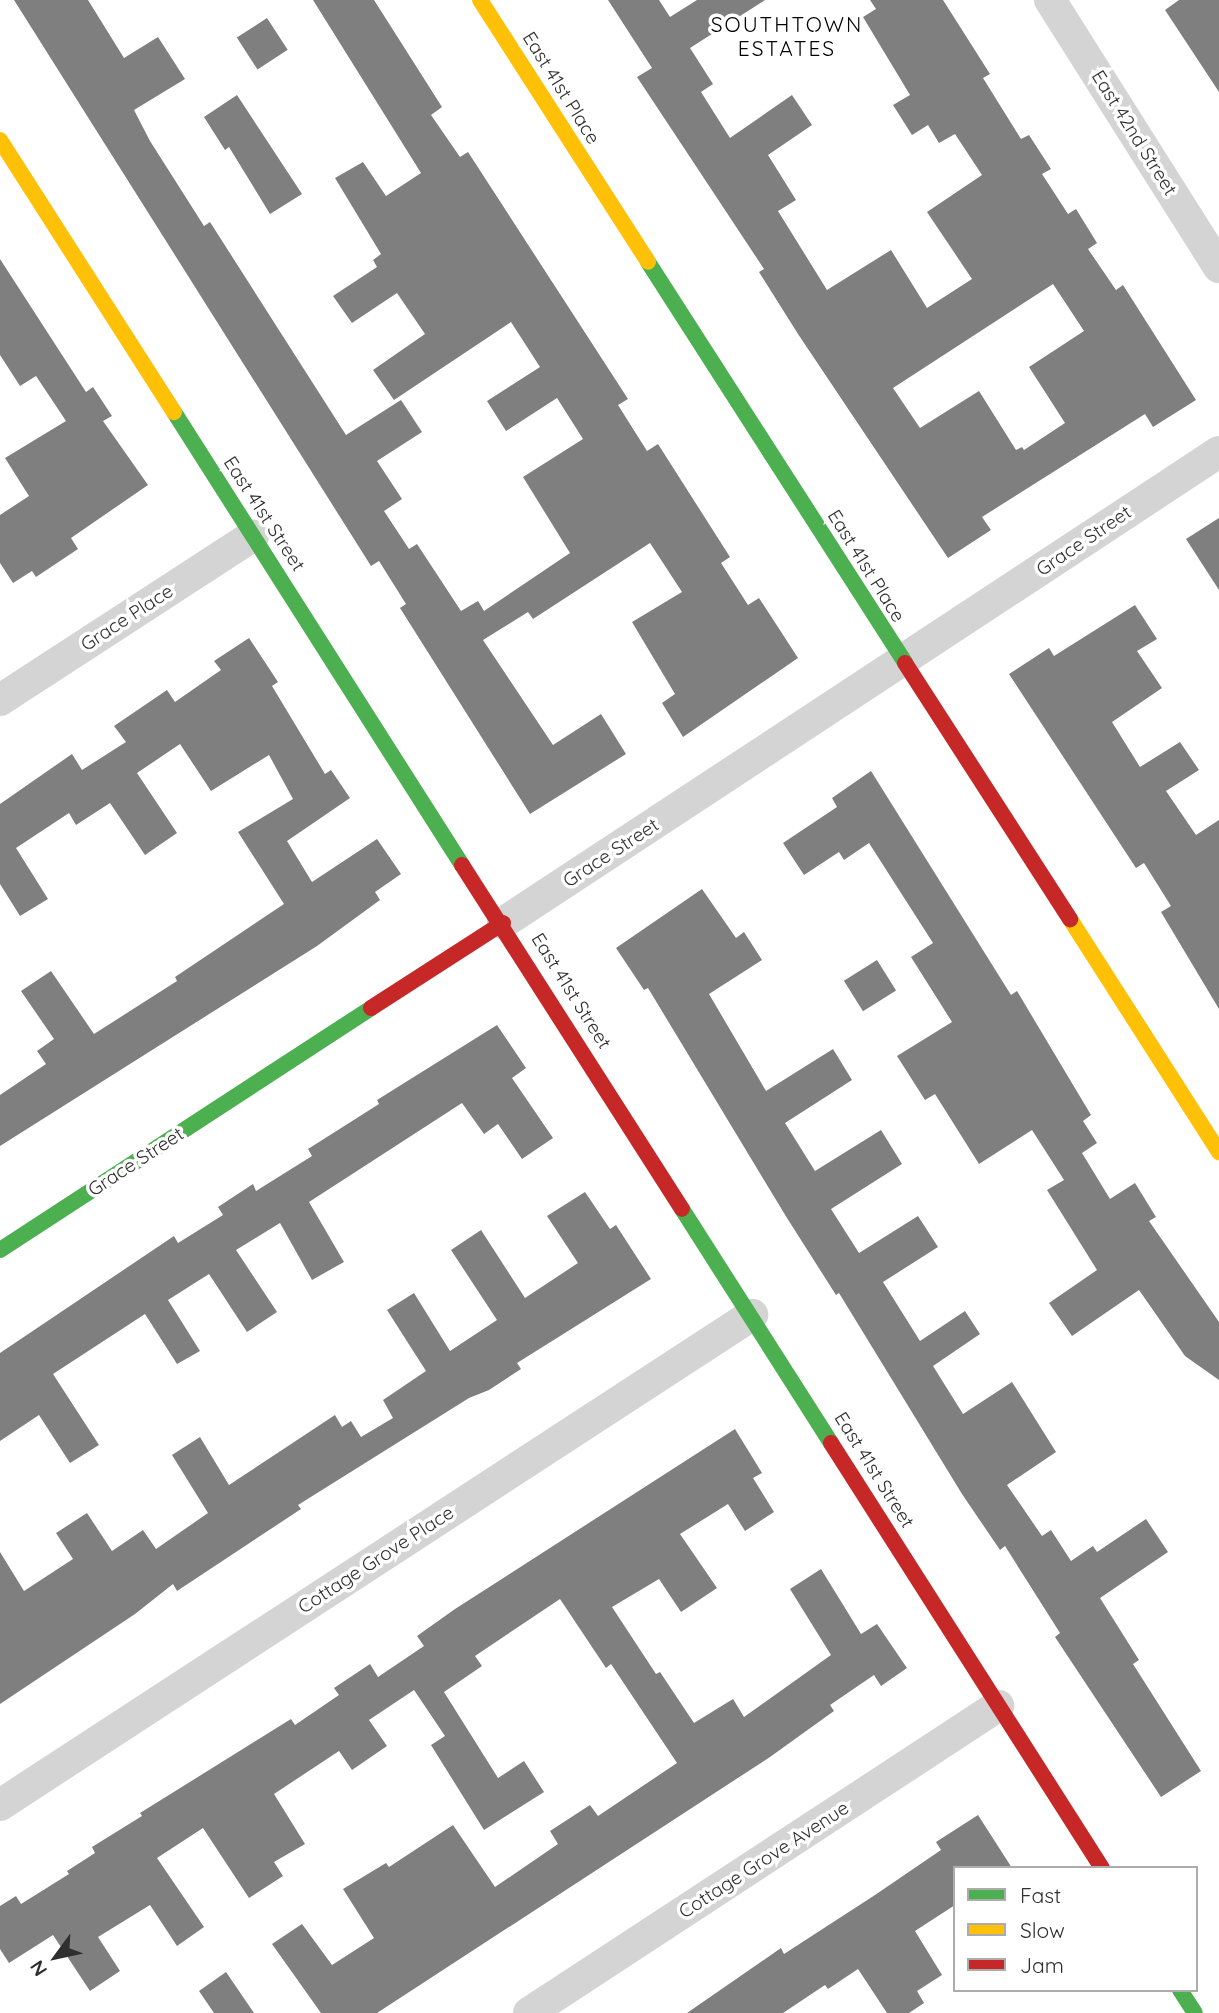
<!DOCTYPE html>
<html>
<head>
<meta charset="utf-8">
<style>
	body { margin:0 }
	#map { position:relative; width:1219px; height:2013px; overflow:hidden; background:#fff; font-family:Quicksand,sans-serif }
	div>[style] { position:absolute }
	.building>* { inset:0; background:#7f7f7f; transform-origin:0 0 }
	.street>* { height:32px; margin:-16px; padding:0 16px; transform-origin:16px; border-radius:16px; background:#d4d4d4 }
	.fast>* { height:16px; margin:-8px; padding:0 8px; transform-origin:8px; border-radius:8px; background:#4caf50 }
	.slow>* { height:16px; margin:-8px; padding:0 8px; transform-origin:8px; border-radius:8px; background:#ffc107 }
	.jam>* { height:16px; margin:-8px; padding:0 8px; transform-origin:8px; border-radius:8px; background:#c62828 }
	span { translate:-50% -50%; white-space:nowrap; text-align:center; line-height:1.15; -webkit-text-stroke:7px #fff; paint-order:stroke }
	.street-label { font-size:19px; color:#2f2f2f }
	.neighbourhood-label { font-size:21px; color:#000; letter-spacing:2px }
	.legend { position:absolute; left:953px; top:1866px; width:245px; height:126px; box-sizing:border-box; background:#fff; border:2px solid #acacac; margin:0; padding:9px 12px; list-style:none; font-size:21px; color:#2f2f2f }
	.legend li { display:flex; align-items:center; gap:14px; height:35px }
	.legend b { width:35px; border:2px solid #acacac }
	.north { position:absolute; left:21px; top:1922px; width:70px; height:70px; -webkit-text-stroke:5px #fff; paint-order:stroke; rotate:237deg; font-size:19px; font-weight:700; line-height:28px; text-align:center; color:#2f2f2f }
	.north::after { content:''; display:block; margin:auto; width:24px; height:32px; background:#2f2f2f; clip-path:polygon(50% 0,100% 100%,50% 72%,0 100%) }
</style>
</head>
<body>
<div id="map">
	<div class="building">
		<i style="clip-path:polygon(14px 0,88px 0,124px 58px,158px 37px,185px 79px,134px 110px,150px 141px,204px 226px,210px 222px,346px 435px,401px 400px,422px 432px,377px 461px,402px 499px,384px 511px,409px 549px,417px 544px,461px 611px,478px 601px,484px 611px,570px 553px,523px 477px,583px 439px,557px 398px,506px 431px,487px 401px,540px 367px,511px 322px,394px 400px,373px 370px,425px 334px,397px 293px,352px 323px,333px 296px,377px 267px,373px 260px,381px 254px,335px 178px,363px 162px,386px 196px,421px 173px,313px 0,374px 0,442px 107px,431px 115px,460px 157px,468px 152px,628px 399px,618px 405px,647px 451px,658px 444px,730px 557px,721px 563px,748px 605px,759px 598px,798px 658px,683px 737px,662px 703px,675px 694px,632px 622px,682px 592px,650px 543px,533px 619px,528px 612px,483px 640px,553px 745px,601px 714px,626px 754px,530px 814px,400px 608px,406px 604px,379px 561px,371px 566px)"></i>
		<i style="clip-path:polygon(evenodd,608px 0,659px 0,670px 17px,697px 0,765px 0,690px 48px,713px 84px,701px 92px,730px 138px,792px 95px,812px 125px,768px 155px,796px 200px,778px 211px,827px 290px,891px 250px,927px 308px,972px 279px,927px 212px,982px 175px,955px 134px,939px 143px,928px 125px,912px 135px,893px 105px,910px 95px,863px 17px,876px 9px,870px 0,943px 0,990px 74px,983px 78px,1021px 139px,1029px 135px,1051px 169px,1042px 174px,1068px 214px,1076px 209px,1097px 243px,1088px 249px,1116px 290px,1123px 285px,1196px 400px,1153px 427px,1145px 414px,982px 517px,991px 530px,948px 558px,798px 334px,759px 272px,764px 269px,637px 77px,652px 68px,608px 0,1053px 284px,1084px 331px,1029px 367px,1065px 423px,1024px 450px,1022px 447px,1016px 450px,979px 391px,920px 428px,893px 388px,1053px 284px)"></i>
		<i style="clip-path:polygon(1179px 0,1219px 0,1219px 92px,1165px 10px)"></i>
		<i style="left:267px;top:18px;width:38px;height:36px;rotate:57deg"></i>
		<i style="clip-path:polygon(237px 95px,302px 194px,270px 214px,229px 147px,225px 150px,204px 117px)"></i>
		<i style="clip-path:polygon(0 259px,86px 392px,93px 387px,112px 416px,103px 421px,148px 485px,71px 538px,78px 549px,36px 577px,32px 571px,13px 583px,0 563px,0 515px,29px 496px,5px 458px,66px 421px,36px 376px,20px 386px,0 355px)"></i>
		<i style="clip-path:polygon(1219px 518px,1219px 590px,1186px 539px)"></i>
		<i style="clip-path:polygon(1135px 605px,1157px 639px,1137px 651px,1162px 688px,1112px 722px,1140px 767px,1180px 742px,1199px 770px,1166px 791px,1196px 835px,1219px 820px,1219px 1009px,1161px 912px,1171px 906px,1144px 863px,1136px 868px,1009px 674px,1049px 648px,1054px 656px)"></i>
		<i style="clip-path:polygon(249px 638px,278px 682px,272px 686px,325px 774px,331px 770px,350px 798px,287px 841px,312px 882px,377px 839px,401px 874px,375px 892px,380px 900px,317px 946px,0 1146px,0 1095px,46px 1064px,37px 1051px,54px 1039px,21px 991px,51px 971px,94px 1034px,177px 981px,175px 977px,284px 904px,238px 832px,293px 799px,269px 755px,211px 791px,180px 744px,137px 773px,177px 833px,145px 855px,110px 803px,76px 825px,69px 813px,16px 848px,48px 899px,20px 916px,0 884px,0 804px,72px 754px,82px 770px,126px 742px,114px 726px,167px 690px,175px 702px,221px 670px,214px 661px)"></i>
		<i style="clip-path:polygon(871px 771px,1011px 995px,1017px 991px,1091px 1115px,1083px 1121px,1097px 1143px,1082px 1153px,1110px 1199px,1135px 1183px,1156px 1217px,1149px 1221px,1219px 1322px,1219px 1380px,1185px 1356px,1139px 1290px,1072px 1336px,1049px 1303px,1097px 1270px,1047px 1190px,1064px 1180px,1032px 1130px,979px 1164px,935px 1094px,925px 1100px,897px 1056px,952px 1022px,911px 957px,933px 943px,869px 843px,844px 860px,839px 852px,804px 875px,783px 843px,837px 807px,832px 798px)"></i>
		<i style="clip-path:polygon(702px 889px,736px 938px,744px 932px,762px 960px,709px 994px,766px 1091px,833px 1049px,852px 1080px,785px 1123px,815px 1171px,881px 1130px,902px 1164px,831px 1209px,859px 1253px,918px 1216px,938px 1247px,883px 1282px,920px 1341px,965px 1311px,980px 1334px,933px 1366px,963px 1414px,1012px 1382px,1056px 1452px,1007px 1485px,1042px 1536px,1051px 1530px,1071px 1561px,1093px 1546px,1097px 1552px,1146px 1519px,1168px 1552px,1100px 1598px,1139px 1660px,1133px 1664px,1201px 1771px,1161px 1797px,1055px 1637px,1060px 1633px,1005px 1546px,1000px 1550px,962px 1494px,839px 1293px,836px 1295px,787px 1218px,648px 988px,644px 990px,616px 948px)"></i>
		<i style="left:877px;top:960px;width:36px;height:39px;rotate:58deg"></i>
		<i style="clip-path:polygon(497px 1025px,526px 1068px,512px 1078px,553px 1138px,522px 1159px,498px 1124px,484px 1134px,462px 1103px,309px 1202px,344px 1262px,312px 1280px,280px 1223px,236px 1250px,277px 1312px,247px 1332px,209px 1274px,168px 1300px,200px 1351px,177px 1364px,145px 1314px,53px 1374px,99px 1445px,70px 1463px,39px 1415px,0 1441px,0 1353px,174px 1236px,178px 1243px,223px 1215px,218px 1207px,253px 1184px,256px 1191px,312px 1156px,308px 1149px,379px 1104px,377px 1100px)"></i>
		<i style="clip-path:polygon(585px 1192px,610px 1229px,616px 1225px,651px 1279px,517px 1363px,521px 1369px,489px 1390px,469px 1398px,298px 1505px,301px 1509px,177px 1591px,173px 1584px,135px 1614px,0 1704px,0 1552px,24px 1591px,73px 1559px,56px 1533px,87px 1513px,112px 1551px,143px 1530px,156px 1549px,208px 1513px,172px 1455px,200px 1437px,229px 1485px,335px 1415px,342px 1427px,351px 1421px,361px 1437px,393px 1418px,383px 1400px,426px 1371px,387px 1310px,414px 1293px,450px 1351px,497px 1320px,451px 1250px,481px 1230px,525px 1298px,578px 1263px,547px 1216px)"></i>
		<i style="clip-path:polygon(735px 1429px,762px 1473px,753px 1478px,774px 1512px,745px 1531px,728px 1504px,680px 1534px,717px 1588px,681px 1612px,659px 1579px,612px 1607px,656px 1674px,660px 1672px,694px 1723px,733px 1699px,744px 1717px,831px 1655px,790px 1589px,821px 1569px,861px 1634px,877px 1624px,907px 1668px,881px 1686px,874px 1675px,830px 1705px,834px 1711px,770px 1757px,377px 2013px,321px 2013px,272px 1944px,302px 1924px,332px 1965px,374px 1938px,343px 1889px,386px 1863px,389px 1867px,453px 1825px,495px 1887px,558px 1844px,550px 1831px,590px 1805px,598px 1816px,677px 1763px,611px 1664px,606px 1668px,560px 1599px,475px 1656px,482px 1666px,444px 1692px,498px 1778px,524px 1761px,544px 1792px,484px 1830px,431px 1745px,445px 1736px,414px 1690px,369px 1720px,387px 1746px,352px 1770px,339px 1751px,274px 1794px,305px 1844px,274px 1862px,283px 1876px,249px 1898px,203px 1828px,157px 1858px,204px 1927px,177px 1946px,150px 1905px,98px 1937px,120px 1971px,90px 1991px,53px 1935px,9px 1963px,0 1949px,0 1906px,16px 1896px,21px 1904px,69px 1874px,67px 1871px,95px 1853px,92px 1847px,142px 1816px,140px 1813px,291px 1719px,295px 1725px,339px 1695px,334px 1688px,370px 1664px,378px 1677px,424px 1646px,417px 1636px,455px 1609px)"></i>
		<i style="clip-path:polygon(978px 1815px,1012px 1868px,955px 1868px,955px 1905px,915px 1931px,942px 1975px,917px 1991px,924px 2003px,909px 2013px,887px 2013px,858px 1969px,828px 1989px,825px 1985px,783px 2013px,687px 2013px,781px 1948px,784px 1954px,875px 1895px,941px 1850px,936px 1842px)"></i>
		<i style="clip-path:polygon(226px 1972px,254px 2013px,214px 2013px,199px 1991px)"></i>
	</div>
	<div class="street">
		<i style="left:1050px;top:0;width:316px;rotate:57.7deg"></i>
		<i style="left:0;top:700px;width:302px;rotate:-33deg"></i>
		<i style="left:503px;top:923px;width:857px;rotate:-33.34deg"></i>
		<i style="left:0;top:1805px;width:898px;rotate:-33.09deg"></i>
		<i style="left:529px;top:2013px;width:561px;rotate:-33.21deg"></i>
	</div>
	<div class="fast">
		<i style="left:648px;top:262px;width:476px;rotate:57.3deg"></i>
		<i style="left:174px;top:412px;width:537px;rotate:57.55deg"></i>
		<i style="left:682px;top:1209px;width:277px;rotate:57.5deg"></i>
		<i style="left:0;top:1250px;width:443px;rotate:-33.1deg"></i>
		<i style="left:1180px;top:1990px;width:27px;rotate:57deg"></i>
	</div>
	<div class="slow">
		<i style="left:480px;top:0;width:311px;rotate:57.3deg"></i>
		<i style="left:0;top:140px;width:323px;rotate:57.4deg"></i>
		<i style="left:1070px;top:919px;width:277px;rotate:57.4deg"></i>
	</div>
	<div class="jam">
		<i style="left:905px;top:663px;width:305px;rotate:57.2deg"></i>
		<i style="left:462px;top:865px;width:408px;rotate:57.4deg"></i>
		<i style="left:371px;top:1008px;width:157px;rotate:-32.8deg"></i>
		<i style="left:831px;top:1443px;width:504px;rotate:57.48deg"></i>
	</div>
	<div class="street-label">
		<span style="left:561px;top:88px;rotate:58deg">East 41st Place</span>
		<span style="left:1134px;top:133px;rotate:58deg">East 42nd Street</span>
		<span style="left:264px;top:514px;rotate:57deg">East 41st Street</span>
		<span style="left:1084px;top:541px;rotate:-34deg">Grace Street</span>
		<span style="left:866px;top:566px;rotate:58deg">East 41st Place</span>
		<span style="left:127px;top:618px;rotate:-33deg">Grace Place</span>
		<span style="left:611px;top:853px;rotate:-33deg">Grace Street</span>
		<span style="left:571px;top:991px;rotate:58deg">East 41st Street</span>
		<span style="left:136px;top:1162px;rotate:-33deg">Grace Street</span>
		<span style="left:874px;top:1470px;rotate:58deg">East 41st Street</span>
		<span style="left:376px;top:1560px;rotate:-33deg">Cottage Grove Place</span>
		<span style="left:764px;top:1860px;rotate:-33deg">Cottage Grove Avenue</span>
	</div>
	<div class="neighbourhood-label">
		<span style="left:787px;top:36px">SOUTHTOWN<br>ESTATES</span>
	</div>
	<ul class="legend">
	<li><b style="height:9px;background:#4caf50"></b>Fast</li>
	<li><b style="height:9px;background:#ffc107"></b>Slow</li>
	<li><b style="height:9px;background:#c62828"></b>Jam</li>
	</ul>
	<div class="north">N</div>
</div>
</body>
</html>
